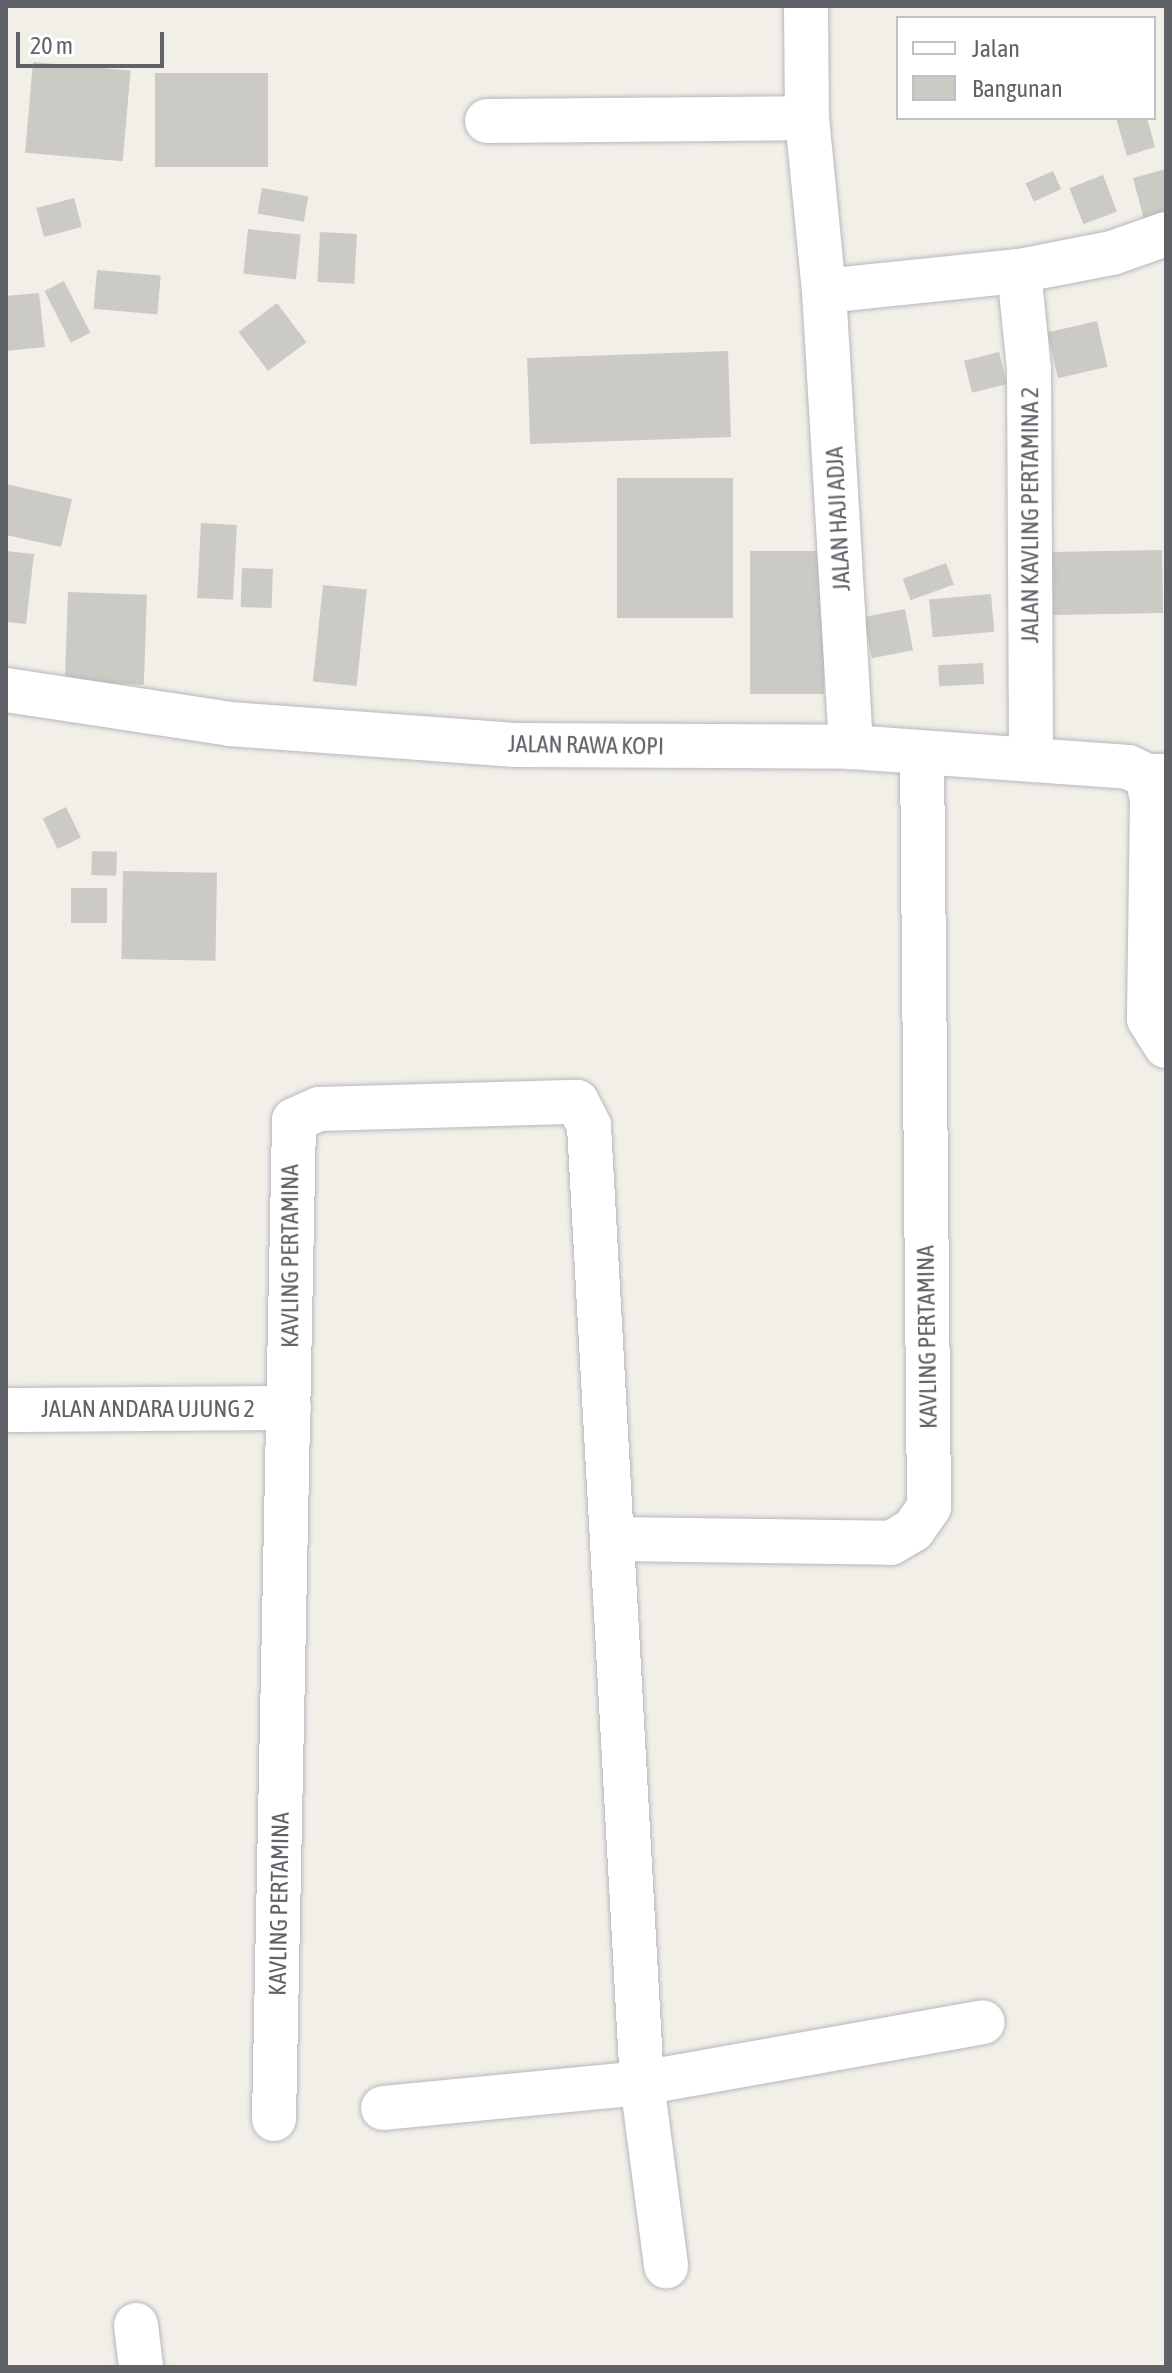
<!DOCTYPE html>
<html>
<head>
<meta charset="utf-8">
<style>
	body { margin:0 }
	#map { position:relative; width:1172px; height:2373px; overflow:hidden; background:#f1efe8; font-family:"Asap Condensed",sans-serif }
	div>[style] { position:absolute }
	.building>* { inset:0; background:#cccac5; transform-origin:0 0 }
	.roads { filter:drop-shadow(0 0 2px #b5b8bc) drop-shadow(0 0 2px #b5b8bc) }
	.minor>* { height:44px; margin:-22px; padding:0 22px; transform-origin:22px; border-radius:22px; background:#fff }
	span { translate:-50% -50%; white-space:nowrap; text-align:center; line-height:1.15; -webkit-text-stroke:7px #fff; paint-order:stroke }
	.street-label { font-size:24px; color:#5f6368 }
	.frame { position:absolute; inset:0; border:8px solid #5f6368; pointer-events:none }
	.legend { position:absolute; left:896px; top:16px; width:260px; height:104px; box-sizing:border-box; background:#fff; border:2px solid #bfc1c3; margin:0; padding:10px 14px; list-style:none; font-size:24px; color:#5f6368 }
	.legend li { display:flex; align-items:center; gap:16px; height:40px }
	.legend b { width:40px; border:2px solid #bfc1c3 }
	.scale { position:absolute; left:16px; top:32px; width:148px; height:36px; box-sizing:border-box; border:4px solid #5f6368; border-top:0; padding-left:10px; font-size:24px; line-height:28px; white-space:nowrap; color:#5f6368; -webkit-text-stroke:6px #fff; paint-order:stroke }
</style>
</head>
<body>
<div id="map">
	<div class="building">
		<i style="left:33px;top:62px;width:98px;height:91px;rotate:5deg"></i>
		<i style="left:155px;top:73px;width:113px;height:94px"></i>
		<i style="clip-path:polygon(1116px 118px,1147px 118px,1155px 147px,1127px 156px)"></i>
		<i style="clip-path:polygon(1166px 169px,1166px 225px,1147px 231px,1133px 178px)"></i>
		<i style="left:1053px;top:171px;width:20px;height:30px;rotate:66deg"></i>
		<i style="left:1103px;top:175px;width:39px;height:36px;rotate:69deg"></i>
		<i style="left:262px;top:188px;width:47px;height:26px;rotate:10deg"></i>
		<i style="left:74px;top:198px;width:30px;height:39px;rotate:75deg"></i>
		<i style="left:248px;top:229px;width:53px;height:45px;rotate:6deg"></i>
		<i style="left:320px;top:232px;width:37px;height:50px;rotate:3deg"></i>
		<i style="left:97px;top:270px;width:64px;height:39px;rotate:5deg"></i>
		<i style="left:64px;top:281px;width:58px;height:22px;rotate:63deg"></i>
		<i style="clip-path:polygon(39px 293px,45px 347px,6px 351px,6px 296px)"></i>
		<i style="left:277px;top:303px;width:49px;height:48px;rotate:53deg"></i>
		<i style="left:1097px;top:321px;width:47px;height:51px;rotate:77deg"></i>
		<i style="left:728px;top:351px;width:86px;height:201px;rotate:88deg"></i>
		<i style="left:999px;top:352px;width:33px;height:36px;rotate:76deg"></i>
		<i style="left:617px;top:478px;width:116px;height:140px"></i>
		<i style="clip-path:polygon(6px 484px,72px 499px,61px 547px,6px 535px)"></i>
		<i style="left:201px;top:523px;width:36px;height:75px;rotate:3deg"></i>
		<i style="left:1162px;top:550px;width:63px;height:110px;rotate:89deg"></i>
		<i style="clip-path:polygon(6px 551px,34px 554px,26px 624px,6px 622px)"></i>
		<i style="left:750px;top:551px;width:74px;height:143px"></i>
		<i style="left:946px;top:563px;width:23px;height:46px;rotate:70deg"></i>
		<i style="left:242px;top:568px;width:31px;height:39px;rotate:2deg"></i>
		<i style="left:323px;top:585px;width:44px;height:97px;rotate:6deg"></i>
		<i style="left:68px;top:592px;width:79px;height:90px;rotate:2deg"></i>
		<i style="left:991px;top:594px;width:38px;height:62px;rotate:85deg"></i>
		<i style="left:905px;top:609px;width:42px;height:42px;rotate:79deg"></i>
		<i style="left:983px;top:663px;width:21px;height:45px;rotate:87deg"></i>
		<i style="left:66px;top:807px;width:34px;height:26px;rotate:64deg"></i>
		<i style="left:92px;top:851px;width:25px;height:24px;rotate:2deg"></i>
		<i style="left:123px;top:871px;width:94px;height:88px;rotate:1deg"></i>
		<i style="left:71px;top:888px;width:36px;height:35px"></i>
	</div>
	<div class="roads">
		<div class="minor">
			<i style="left:806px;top:6px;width:112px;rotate:89.5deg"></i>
			<i style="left:807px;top:118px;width:174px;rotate:84.4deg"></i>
			<i style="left:824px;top:291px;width:457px;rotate:86.6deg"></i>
			<i style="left:487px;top:121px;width:320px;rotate:-0.5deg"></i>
			<i style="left:1019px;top:271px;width:100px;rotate:84.2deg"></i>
			<i style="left:1029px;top:370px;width:389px;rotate:89.7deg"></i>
			<i style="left:824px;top:291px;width:196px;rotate:-5.9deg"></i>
			<i style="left:1019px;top:271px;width:95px;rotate:-11deg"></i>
			<i style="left:1112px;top:253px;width:57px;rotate:-19.4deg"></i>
			<i style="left:6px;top:690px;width:227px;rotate:8.6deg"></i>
			<i style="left:230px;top:724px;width:286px;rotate:4.2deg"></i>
			<i style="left:515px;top:745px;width:336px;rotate:0.3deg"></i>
			<i style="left:851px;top:747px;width:278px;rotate:4.1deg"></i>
			<i style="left:1128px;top:767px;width:21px;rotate:25deg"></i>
			<i style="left:1147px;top:776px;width:19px"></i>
			<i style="left:1147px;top:776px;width:25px;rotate:78deg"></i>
			<i style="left:1152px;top:800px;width:219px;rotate:90.8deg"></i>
			<i style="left:1149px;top:1019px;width:32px;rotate:58deg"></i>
			<i style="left:6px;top:1410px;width:283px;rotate:-0.4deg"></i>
			<i style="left:614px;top:1539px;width:277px;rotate:0.8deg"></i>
			<i style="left:891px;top:1543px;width:26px;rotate:-31deg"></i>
			<i style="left:913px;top:1530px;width:28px;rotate:-55deg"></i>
			<i style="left:929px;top:1507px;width:753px;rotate:-90.53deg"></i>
			<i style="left:383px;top:2108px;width:260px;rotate:-5.5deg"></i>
			<i style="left:642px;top:2083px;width:346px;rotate:-10.1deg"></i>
			<i style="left:274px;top:2119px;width:999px;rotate:-88.85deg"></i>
			<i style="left:294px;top:1120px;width:27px;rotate:-24deg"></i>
			<i style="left:319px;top:1109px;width:258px;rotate:-1.6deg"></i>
			<i style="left:577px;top:1102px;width:27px;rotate:63deg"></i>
			<i style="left:589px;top:1126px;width:958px;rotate:86.83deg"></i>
			<i style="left:642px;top:2083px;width:185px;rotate:82.5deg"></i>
			<i style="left:136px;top:2325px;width:42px;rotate:83.2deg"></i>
		</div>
	</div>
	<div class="street-label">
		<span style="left:1030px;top:515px;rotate:-90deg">JALAN KAVLING PERTAMINA 2</span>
		<span style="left:838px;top:519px;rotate:-93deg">JALAN HAJI ADJA</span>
		<span style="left:586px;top:745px;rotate:1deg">JALAN RAWA KOPI</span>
		<span style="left:290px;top:1256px;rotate:-90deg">KAVLING PERTAMINA</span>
		<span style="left:927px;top:1337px;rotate:-91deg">KAVLING PERTAMINA</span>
		<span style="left:148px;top:1409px">JALAN ANDARA UJUNG 2</span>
		<span style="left:279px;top:1904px;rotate:-89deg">KAVLING PERTAMINA</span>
	</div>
	<div class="frame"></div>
	<ul class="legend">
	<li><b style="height:10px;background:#fff"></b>Jalan</li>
	<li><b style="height:22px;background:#cccac5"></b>Bangunan</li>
	</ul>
	<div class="scale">20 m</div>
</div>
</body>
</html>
